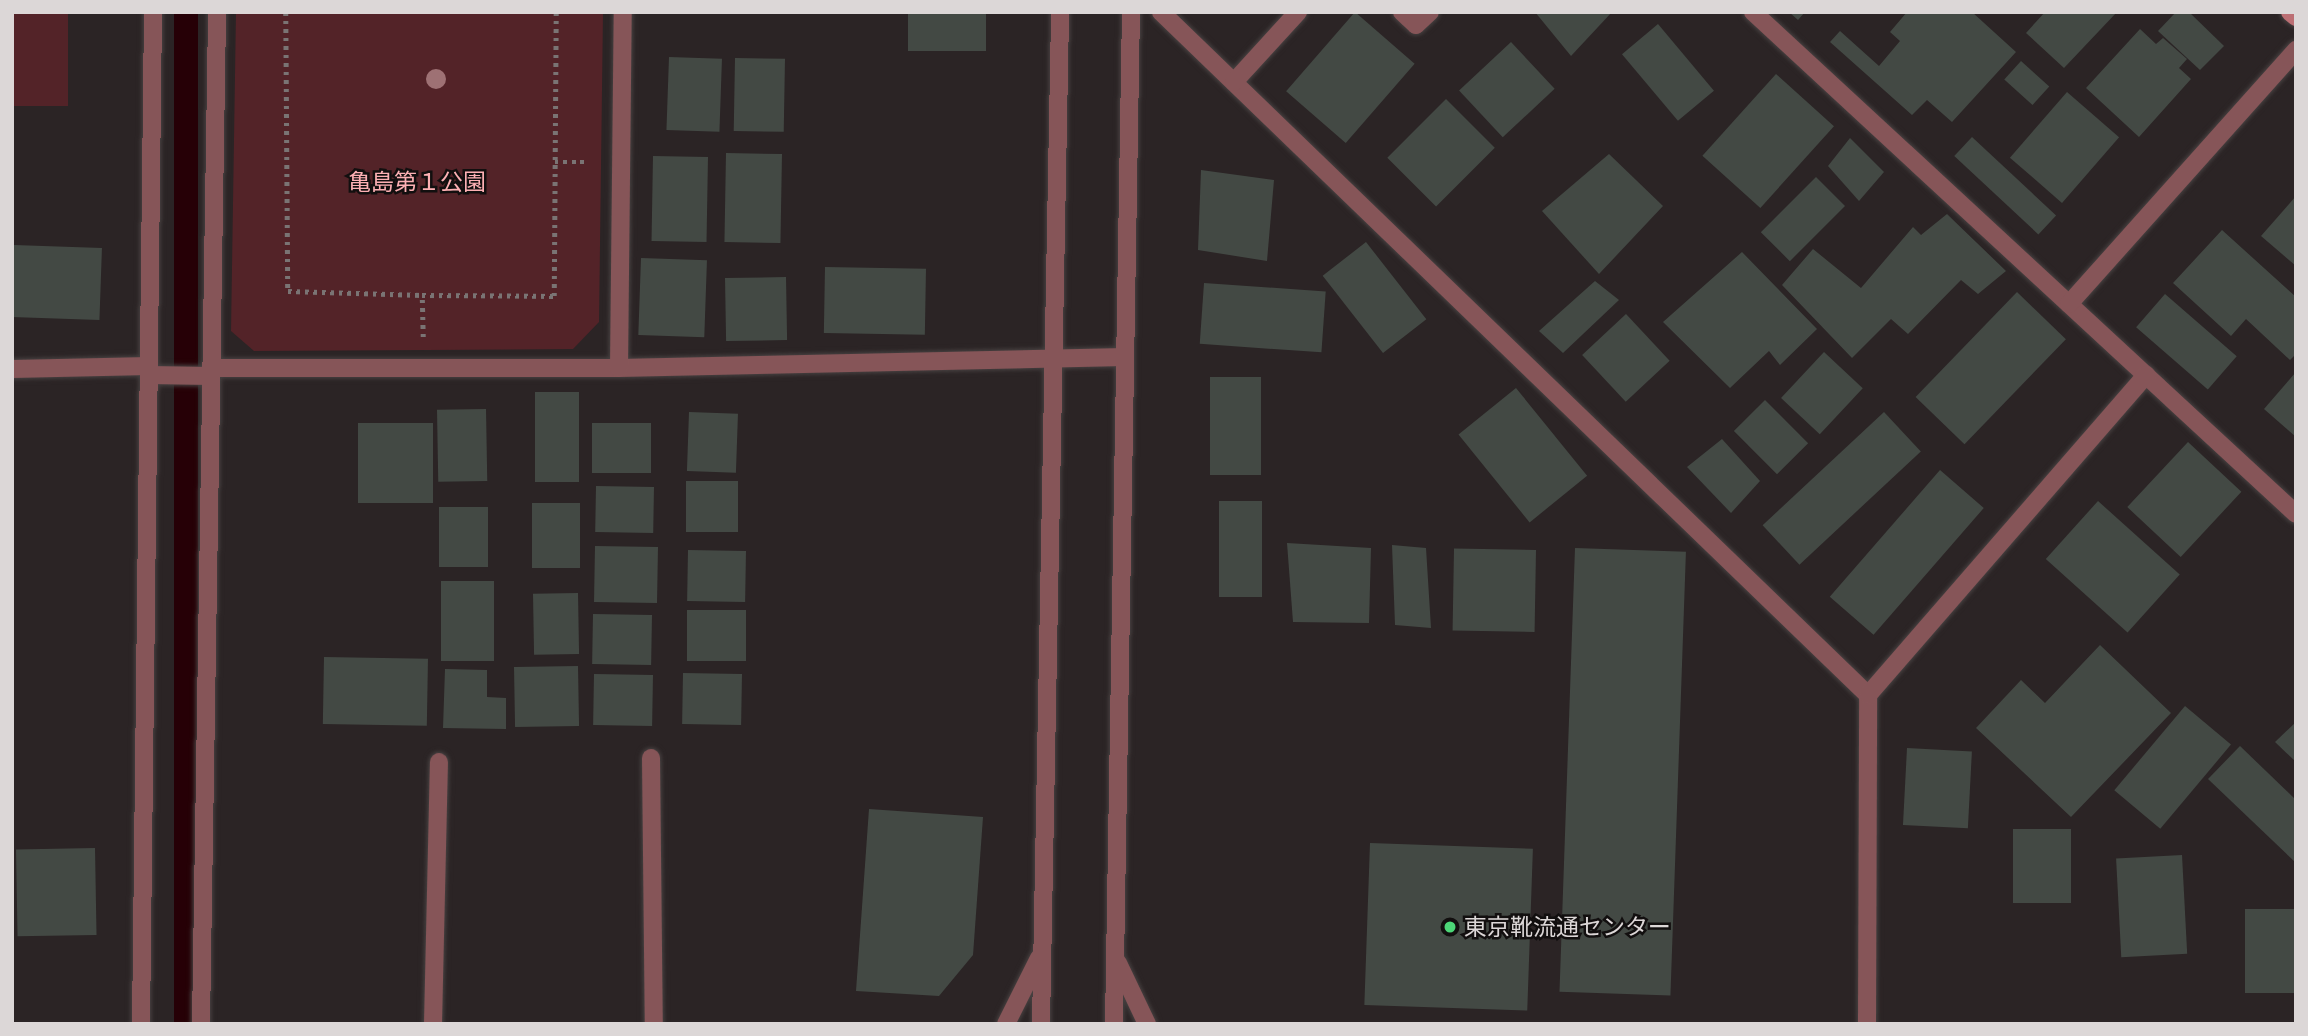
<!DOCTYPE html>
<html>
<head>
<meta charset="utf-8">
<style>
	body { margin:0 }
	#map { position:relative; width:2308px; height:1036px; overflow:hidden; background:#2b2425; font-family:Arial,"Noto Sans JP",sans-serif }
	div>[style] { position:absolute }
	.green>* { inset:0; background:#532328; transform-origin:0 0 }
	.water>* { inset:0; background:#260006; transform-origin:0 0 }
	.building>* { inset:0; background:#434944; transform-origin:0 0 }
	.path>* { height:4.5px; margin-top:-2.25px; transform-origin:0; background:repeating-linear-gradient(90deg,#7a7474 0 3.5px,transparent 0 8.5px) }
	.roads { filter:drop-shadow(0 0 2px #474141) drop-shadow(0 0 2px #474141) }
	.minor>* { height:18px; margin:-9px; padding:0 9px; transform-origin:9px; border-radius:9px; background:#865558 }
	.tertiary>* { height:18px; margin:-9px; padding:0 9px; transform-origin:9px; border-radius:9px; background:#865558 }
	.secondary>* { height:18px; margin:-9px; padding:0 9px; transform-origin:9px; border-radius:9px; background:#bc6f74 }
	.trees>* { width:20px; height:20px; margin:-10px; border-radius:50%; background:#9e7174 }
	.dots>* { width:19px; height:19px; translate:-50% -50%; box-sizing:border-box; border:4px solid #120f0f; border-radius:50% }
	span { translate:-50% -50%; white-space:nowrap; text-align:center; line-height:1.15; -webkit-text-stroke:5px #120f0f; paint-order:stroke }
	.park-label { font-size:23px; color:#fdb0b4 }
	.poi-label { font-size:23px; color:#dcd7d7 }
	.left { translate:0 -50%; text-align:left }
	.frame { position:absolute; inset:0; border:14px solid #dcd7d7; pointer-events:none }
</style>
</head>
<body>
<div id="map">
	<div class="green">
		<i style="left:12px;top:12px;width:56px;height:94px"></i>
		<i style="clip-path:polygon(236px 12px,603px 12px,599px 322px,573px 349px,254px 351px,231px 331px)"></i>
	</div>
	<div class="water">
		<i style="left:174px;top:12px;width:24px;height:1012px"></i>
	</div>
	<div class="building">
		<i style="left:908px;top:12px;width:78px;height:39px"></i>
		<i style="left:1355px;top:12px;width:79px;height:105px;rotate:41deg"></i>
		<i style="clip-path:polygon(1535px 12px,1612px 12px,1571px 56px)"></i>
		<i style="clip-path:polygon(1789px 12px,1805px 12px,1798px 20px)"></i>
		<i style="clip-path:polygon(1907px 12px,1972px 12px,2016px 52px,1952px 122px,1927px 100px,1912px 115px,1830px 42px,1840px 31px,1879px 66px,1900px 41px,1890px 32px)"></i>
		<i style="clip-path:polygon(2045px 12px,2117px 12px,2064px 68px,2026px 33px)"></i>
		<i style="clip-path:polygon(2176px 12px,2189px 12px,2224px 46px,2200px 70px,2158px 31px)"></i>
		<i style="left:1658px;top:24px;width:87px;height:47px;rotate:50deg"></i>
		<i style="clip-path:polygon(2140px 29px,2156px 44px,2163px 38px,2187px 59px,2179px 68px,2191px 79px,2139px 137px,2086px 88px)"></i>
		<i style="left:1511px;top:42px;width:64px;height:71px;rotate:47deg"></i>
		<i style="left:669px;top:57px;width:53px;height:73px;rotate:2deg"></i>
		<i style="left:735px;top:58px;width:50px;height:73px;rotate:1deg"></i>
		<i style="left:2021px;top:61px;width:38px;height:25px;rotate:42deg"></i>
		<i style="left:1776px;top:74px;width:78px;height:110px;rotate:42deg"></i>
		<i style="left:2067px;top:92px;width:69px;height:87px;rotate:41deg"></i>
		<i style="left:1446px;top:99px;width:69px;height:83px;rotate:45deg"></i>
		<i style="left:1972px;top:137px;width:115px;height:26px;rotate:43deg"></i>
		<i style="clip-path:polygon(1850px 138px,1884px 172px,1859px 201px,1828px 166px)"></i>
		<i style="left:726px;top:153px;width:56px;height:89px;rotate:1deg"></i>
		<i style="clip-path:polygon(1609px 154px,1663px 206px,1599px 274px,1542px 211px)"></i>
		<i style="left:653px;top:156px;width:55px;height:85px;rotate:1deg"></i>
		<i style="clip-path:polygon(1201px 170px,1274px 180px,1267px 261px,1198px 250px)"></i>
		<i style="left:1816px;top:177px;width:41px;height:78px;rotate:45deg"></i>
		<i style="clip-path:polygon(2296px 196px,2296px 266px,2261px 236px)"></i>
		<i style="clip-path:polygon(1947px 214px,2006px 271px,1978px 294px,1961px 280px,1908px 334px,1891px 319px,1852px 358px,1782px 285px,1813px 249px,1861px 288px,1913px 227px,1921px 235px)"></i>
		<i style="clip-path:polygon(2222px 230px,2296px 297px,2296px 354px,2290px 360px,2246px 319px,2231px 336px,2173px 283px)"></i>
		<i style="left:1366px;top:242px;width:98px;height:55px;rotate:52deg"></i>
		<i style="left:14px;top:245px;width:88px;height:72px;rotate:2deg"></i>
		<i style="clip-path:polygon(1742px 252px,1817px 329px,1780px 365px,1769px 351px,1730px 388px,1663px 322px)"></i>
		<i style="left:641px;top:258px;width:66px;height:77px;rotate:2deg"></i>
		<i style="left:825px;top:267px;width:101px;height:66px;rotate:1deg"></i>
		<i style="left:786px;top:277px;width:63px;height:61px;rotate:89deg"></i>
		<i style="clip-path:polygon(1595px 281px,1619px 300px,1563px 353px,1539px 331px)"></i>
		<i style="left:1204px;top:283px;width:122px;height:61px;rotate:4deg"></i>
		<i style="left:2017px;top:292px;width:68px;height:146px;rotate:44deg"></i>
		<i style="left:2165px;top:294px;width:95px;height:44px;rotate:41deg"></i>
		<i style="left:1626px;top:314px;width:64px;height:60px;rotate:47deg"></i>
		<i style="left:1824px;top:352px;width:53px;height:63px;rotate:43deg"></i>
		<i style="clip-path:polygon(2296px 372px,2296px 437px,2264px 409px)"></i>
		<i style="left:1210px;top:377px;width:51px;height:98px"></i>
		<i style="left:1516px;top:388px;width:113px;height:74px;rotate:51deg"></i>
		<i style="left:535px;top:392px;width:44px;height:90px"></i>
		<i style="left:1765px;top:400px;width:61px;height:44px;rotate:45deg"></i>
		<i style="left:486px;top:409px;width:72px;height:49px;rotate:89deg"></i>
		<i style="left:689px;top:412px;width:49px;height:59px;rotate:2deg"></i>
		<i style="left:1884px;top:412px;width:54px;height:166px;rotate:47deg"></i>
		<i style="left:358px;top:423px;width:75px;height:80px"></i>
		<i style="left:592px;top:423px;width:59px;height:50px"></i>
		<i style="clip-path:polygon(1722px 439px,1760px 481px,1731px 513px,1687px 467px)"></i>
		<i style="left:2188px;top:442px;width:73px;height:89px;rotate:43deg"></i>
		<i style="left:1940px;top:470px;width:58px;height:168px;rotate:41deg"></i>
		<i style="left:686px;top:481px;width:52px;height:51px"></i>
		<i style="left:596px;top:486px;width:58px;height:46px;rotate:1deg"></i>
		<i style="left:1219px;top:501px;width:43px;height:96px"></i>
		<i style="left:2098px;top:501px;width:110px;height:78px;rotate:42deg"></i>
		<i style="left:532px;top:503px;width:48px;height:65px"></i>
		<i style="left:439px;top:507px;width:49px;height:60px"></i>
		<i style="clip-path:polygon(1287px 543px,1371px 548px,1369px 623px,1293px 622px)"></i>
		<i style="clip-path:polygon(1392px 545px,1426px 548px,1431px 628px,1395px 625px)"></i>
		<i style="left:595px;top:546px;width:63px;height:56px;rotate:1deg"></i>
		<i style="left:1575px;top:548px;width:111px;height:444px;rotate:2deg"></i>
		<i style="left:688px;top:550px;width:58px;height:51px;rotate:1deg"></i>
		<i style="left:1536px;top:550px;width:82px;height:82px;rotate:91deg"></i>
		<i style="left:494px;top:581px;width:80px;height:53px;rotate:90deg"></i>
		<i style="left:578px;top:593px;width:61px;height:45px;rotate:89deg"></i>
		<i style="left:687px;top:610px;width:59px;height:51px"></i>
		<i style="left:593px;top:614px;width:59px;height:50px;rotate:1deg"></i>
		<i style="clip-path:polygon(2100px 645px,2171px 713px,2071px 817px,1976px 728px,2021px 680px,2045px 703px)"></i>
		<i style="left:324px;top:657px;width:104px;height:67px;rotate:1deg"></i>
		<i style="left:578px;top:666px;width:60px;height:64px;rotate:89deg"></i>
		<i style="clip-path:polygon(445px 669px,487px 670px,487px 697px,506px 698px,506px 729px,443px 728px)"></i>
		<i style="left:683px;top:673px;width:59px;height:51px;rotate:1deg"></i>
		<i style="left:594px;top:674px;width:59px;height:51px;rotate:1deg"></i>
		<i style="left:2185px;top:706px;width:60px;height:110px;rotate:40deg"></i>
		<i style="clip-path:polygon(2296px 722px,2296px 762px,2275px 742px)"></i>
		<i style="clip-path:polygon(2240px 746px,2296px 800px,2296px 863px,2208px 779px)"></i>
		<i style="left:1907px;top:748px;width:65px;height:77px;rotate:3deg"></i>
		<i style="clip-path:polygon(869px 809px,983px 817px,973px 955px,939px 996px,856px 991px)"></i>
		<i style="left:2071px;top:829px;width:74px;height:58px;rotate:90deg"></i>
		<i style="left:1370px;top:843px;width:163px;height:162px;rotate:2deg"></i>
		<i style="left:95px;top:848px;width:87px;height:79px;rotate:89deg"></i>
		<i style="left:2182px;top:855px;width:99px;height:66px;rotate:87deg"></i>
		<i style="left:2245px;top:909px;width:51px;height:84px"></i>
	</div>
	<div class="path">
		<i style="left:286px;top:12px;width:279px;rotate:89.6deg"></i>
		<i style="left:288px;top:291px;width:134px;rotate:1.7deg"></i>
		<i style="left:555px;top:162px;width:34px"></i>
		<i style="left:423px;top:337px;width:42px;rotate:-91.4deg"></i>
		<i style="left:422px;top:295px;width:132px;rotate:0.4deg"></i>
		<i style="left:554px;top:296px;width:284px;rotate:-89.6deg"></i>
	</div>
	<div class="roads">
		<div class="minor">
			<i style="left:1161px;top:12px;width:983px;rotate:44.01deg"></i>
			<i style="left:1402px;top:12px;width:19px;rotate:43deg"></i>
			<i style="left:1416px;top:25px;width:19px;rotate:-43deg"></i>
			<i style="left:1753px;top:12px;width:739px;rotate:42.75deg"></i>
			<i style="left:1234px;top:82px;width:95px;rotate:-47.6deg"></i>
			<i style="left:2069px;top:304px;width:341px;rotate:-48.2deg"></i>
			<i style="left:212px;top:368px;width:407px"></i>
			<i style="left:619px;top:368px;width:506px;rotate:-1.25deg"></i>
			<i style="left:619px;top:368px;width:356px;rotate:-89.4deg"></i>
			<i style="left:12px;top:369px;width:137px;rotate:-1.3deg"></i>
			<i style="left:149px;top:375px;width:62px;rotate:0.9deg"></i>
			<i style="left:651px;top:758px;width:266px;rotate:89.4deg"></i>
			<i style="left:141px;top:1024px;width:1012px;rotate:-89.32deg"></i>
			<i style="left:201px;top:1024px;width:1012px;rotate:-89.09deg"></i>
			<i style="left:433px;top:1024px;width:262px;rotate:-88.7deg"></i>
			<i style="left:1867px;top:1024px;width:329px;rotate:-89.8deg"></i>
			<i style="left:1868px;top:695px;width:424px;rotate:-49deg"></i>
		</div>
		<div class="tertiary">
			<i style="left:1118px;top:963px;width:68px;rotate:64.6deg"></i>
			<i style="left:1006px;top:1024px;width:74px;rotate:-63.4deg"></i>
			<i style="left:1041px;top:1024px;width:1012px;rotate:-88.92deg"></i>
			<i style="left:1114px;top:1024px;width:1012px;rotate:-89.04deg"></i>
		</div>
		<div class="secondary">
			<i style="left:2290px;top:12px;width:8px;rotate:40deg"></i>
		</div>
	</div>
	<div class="trees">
		<i style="left:436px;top:79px"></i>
	</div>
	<div class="dots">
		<i style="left:1450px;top:927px;background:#4cd677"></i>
	</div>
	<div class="park-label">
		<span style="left:417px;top:182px">亀島第１公園</span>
	</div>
	<div class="poi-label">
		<span class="left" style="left:1464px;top:927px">東京靴流通センター</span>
	</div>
	<div class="frame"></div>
</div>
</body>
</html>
